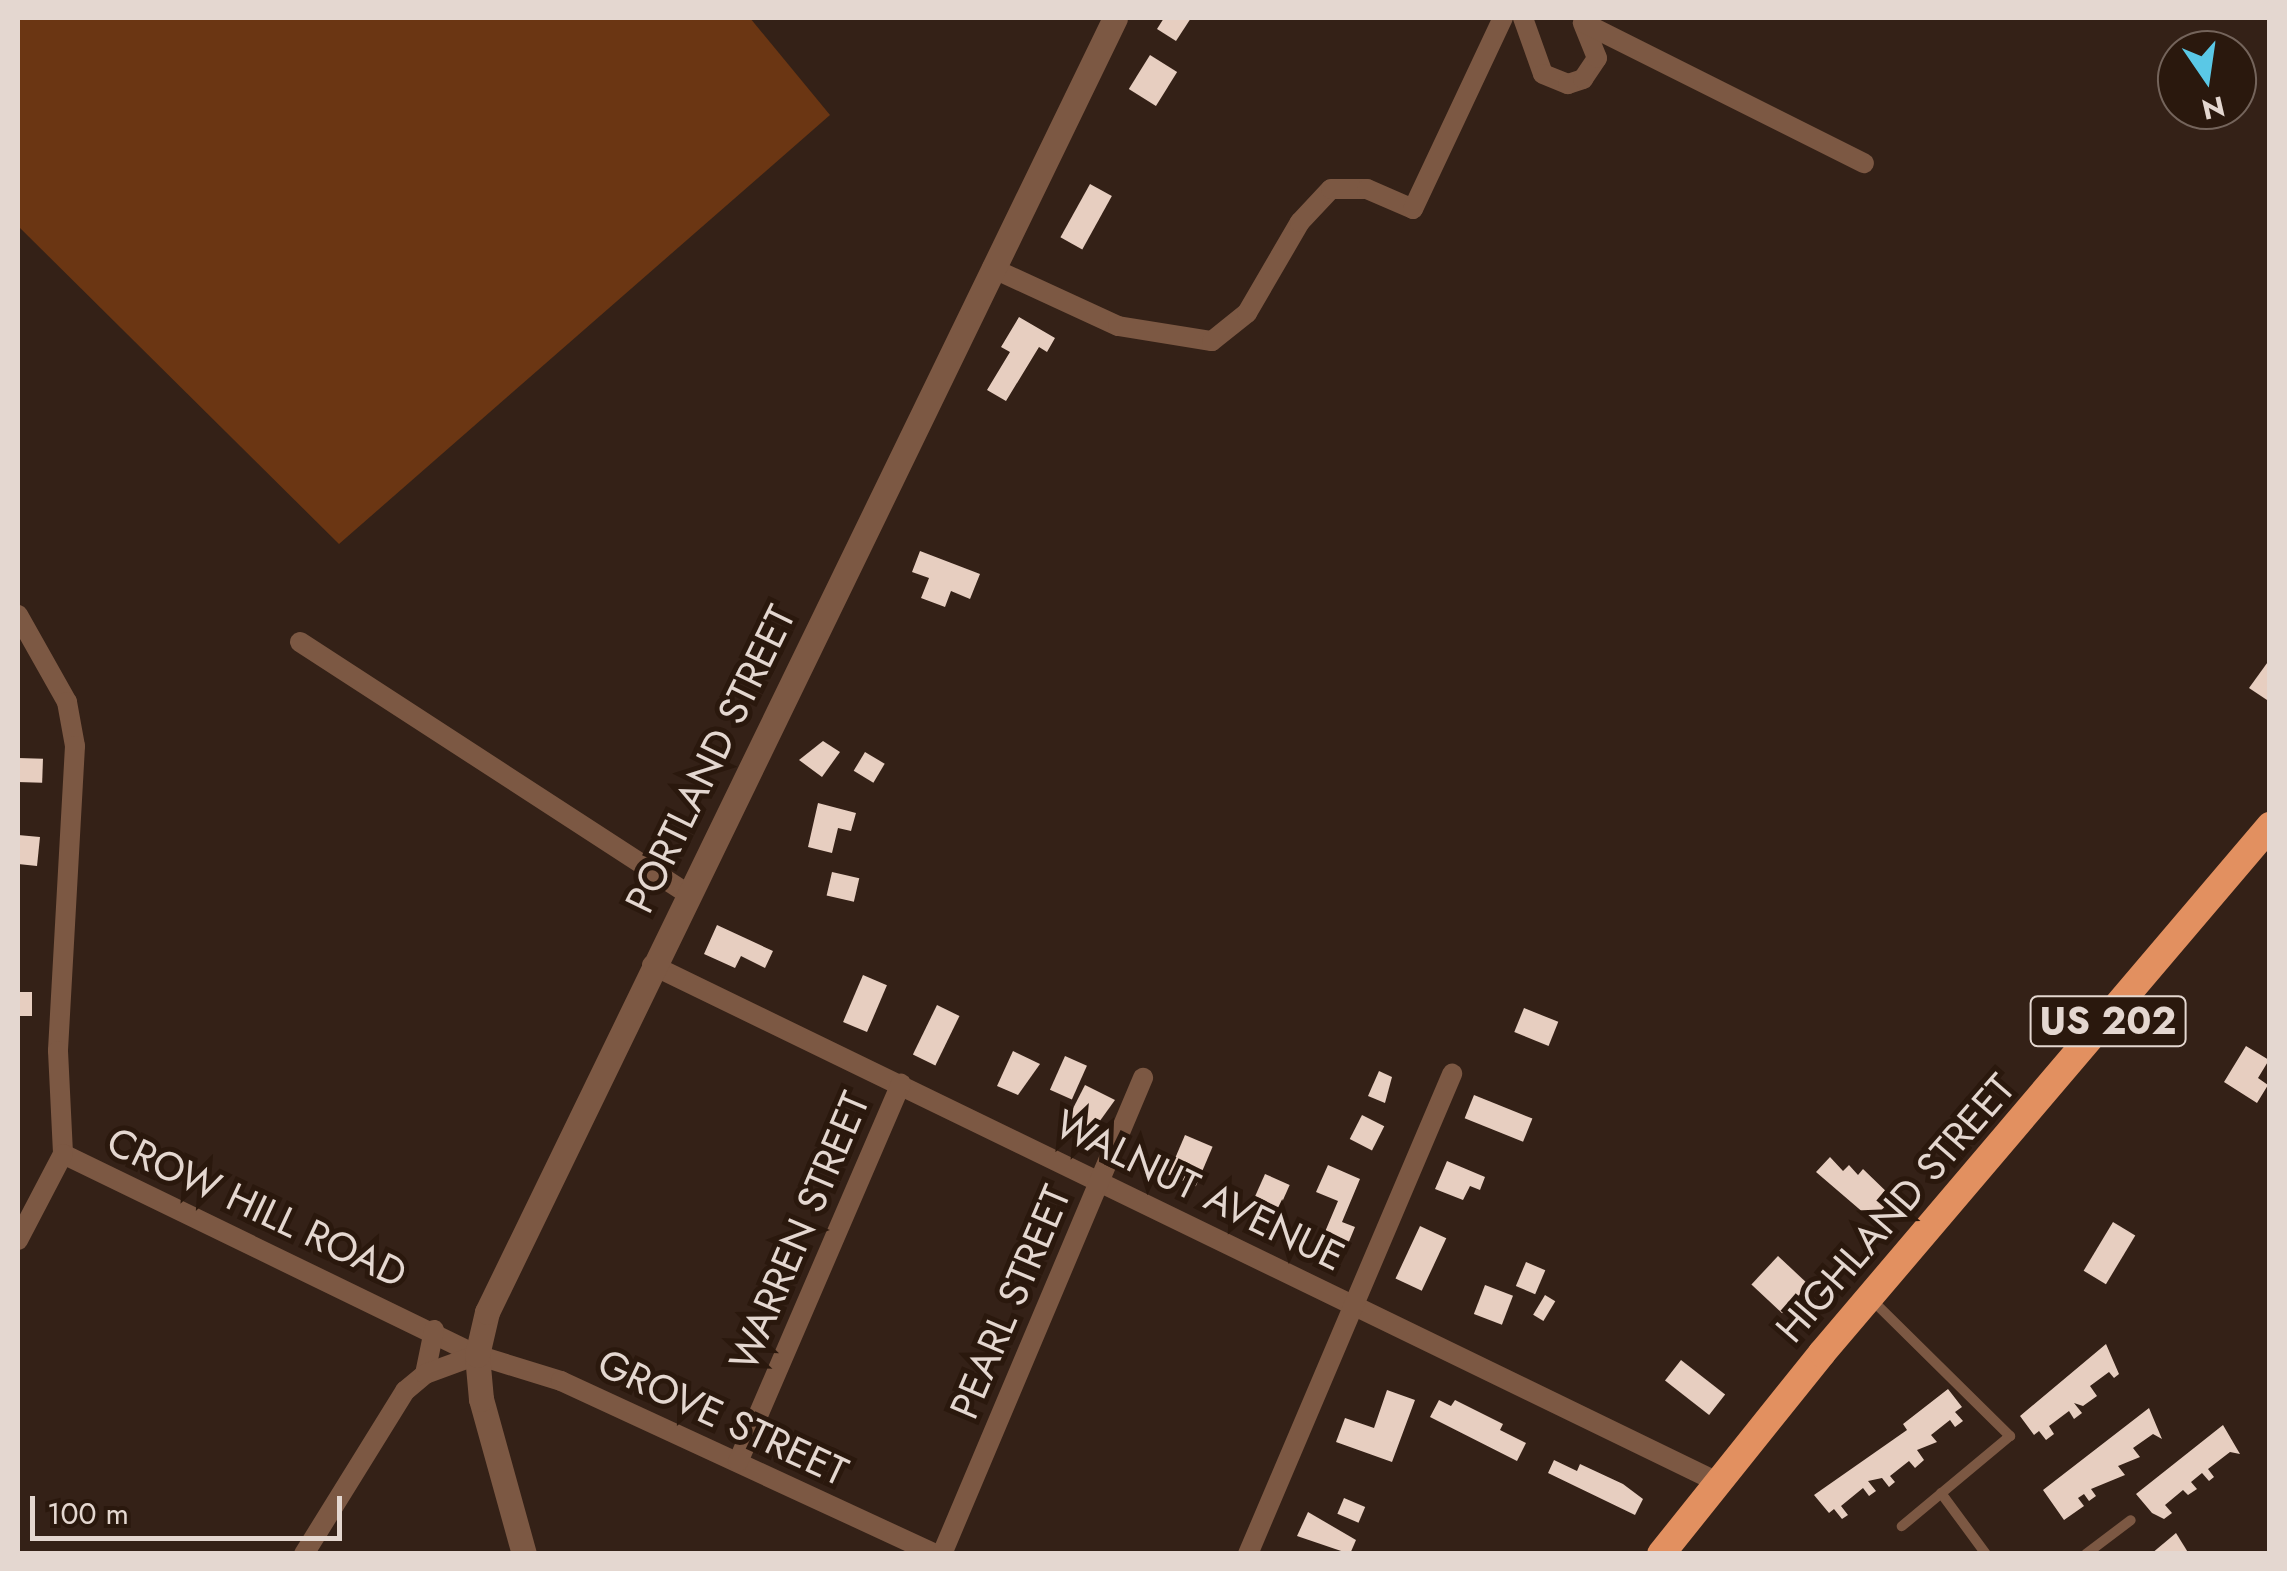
<!DOCTYPE html>
<html>
<head>
<meta charset="utf-8">
<style>
	body { margin:0 }
	#map { position:relative; width:2287px; height:1571px; overflow:hidden; background:#342117; font-family:Jost,sans-serif }
	div>[style] { position:absolute }
	.green>* { inset:0; background:#6b3613 }
	.building>* { inset:0; background:#e7cec0; transform-origin:0 0 }
	.service>* { height:10px; margin:-5px; padding:0 5px; transform-origin:5px; border-radius:5px; background:#7c5843 }
	.minor>* { height:20px; margin:-10px; padding:0 10px; transform-origin:10px; border-radius:10px; background:#7c5843 }
	.tertiary>* { height:25px; margin:-12.5px; padding:0 12.5px; transform-origin:12.5px; border-radius:12.5px; background:#7c5843 }
	.trunk>* { height:28px; margin:-14px; padding:0 14px; transform-origin:14px; border-radius:14px; background:#e29060 }
	span { translate:-50% -50%; white-space:nowrap; text-align:center; line-height:1.15; -webkit-text-stroke:10px #2a180d; paint-order:stroke }
	.shield-label span { padding:2px 8px; background:#2a180d; border:2px solid; border-radius:8px; -webkit-text-stroke-width:0 }
	.shield-label { font-size:38px; color:#e4d7d0; font-weight:700 }
	.street-label { font-size:40px; color:#e4d7d0 }
	.frame { position:absolute; inset:0; border:20px solid #e4d7d0; pointer-events:none }
	.north { position:absolute; left:2157px; top:30px; width:100px; height:100px; box-sizing:border-box; background:#2a180d; border:2px solid #74645b; border-radius:50%; rotate:167deg; font-size:28px; font-weight:700; line-height:40px; text-align:center; color:#e4d7d0 }
	.north::after { content:''; display:block; margin:auto; width:35px; height:45px; background:#5ac8e6; clip-path:polygon(50% 0,100% 100%,50% 72%,0 100%) }
	.scale { position:absolute; left:30px; top:1496px; width:312px; height:45px; box-sizing:border-box; border:5px solid #e4d7d0; border-top:0; padding-left:12px; font-size:30px; line-height:35px; white-space:nowrap; color:#e4d7d0; -webkit-text-stroke:8px #2a180d; paint-order:stroke }
</style>
</head>
<body>
<div id="map">
	<div class="green">
		<i style="clip-path:polygon(18px 18px,750px 18px,830px 115px,339px 544px,18px 226px)"></i>
	</div>
	<div class="building">
		<i style="clip-path:polygon(1164px 18px,1191px 18px,1176px 41px,1157px 29px)"></i>
		<i style="left:1150px;top:55px;width:32px;height:40px;rotate:32deg"></i>
		<i style="left:1090px;top:184px;width:25px;height:61px;rotate:29deg"></i>
		<i style="clip-path:polygon(1019px 317px,1055px 338px,1047px 352px,1039px 347px,1006px 401px,987px 390px,1010px 352px,1001px 347px)"></i>
		<i style="clip-path:polygon(920px 551px,980px 574px,970px 599px,951px 591px,945px 607px,921px 598px,929px 578px,912px 572px)"></i>
		<i style="clip-path:polygon(2270px 659px,2270px 702px,2249px 688px)"></i>
		<i style="clip-path:polygon(823px 741px,840px 752px,822px 777px,799px 760px)"></i>
		<i style="left:865px;top:752px;width:23px;height:22px;rotate:31deg"></i>
		<i style="left:18px;top:758px;width:25px;height:24px;rotate:2deg"></i>
		<i style="clip-path:polygon(818px 803px,856px 813px,851px 831px,838px 828px,832px 853px,808px 847px)"></i>
		<i style="clip-path:polygon(18px 835px,40px 837px,37px 866px,18px 864px)"></i>
		<i style="left:832px;top:872px;width:28px;height:24px;rotate:13deg"></i>
		<i style="clip-path:polygon(717px 925px,773px 951px,765px 968px,741px 956px,735px 968px,704px 954px)"></i>
		<i style="left:863px;top:975px;width:26px;height:51px;rotate:23deg"></i>
		<i style="left:18px;top:992px;width:14px;height:24px"></i>
		<i style="left:937px;top:1005px;width:25px;height:55px;rotate:26deg"></i>
		<i style="left:1524px;top:1008px;width:37px;height:26px;rotate:22deg"></i>
		<i style="clip-path:polygon(2246px 1046px,2269px 1060px,2258px 1078px,2268px 1085px,2257px 1103px,2224px 1082px)"></i>
		<i style="clip-path:polygon(1013px 1051px,1040px 1064px,1018px 1095px,997px 1086px)"></i>
		<i style="left:1065px;top:1056px;width:24px;height:37px;rotate:24deg"></i>
		<i style="clip-path:polygon(1379px 1071px,1392px 1077px,1385px 1103px,1368px 1096px)"></i>
		<i style="clip-path:polygon(1085px 1085px,1115px 1100px,1089px 1136px,1065px 1124px)"></i>
		<i style="left:1474px;top:1095px;width:63px;height:25px;rotate:22deg"></i>
		<i style="left:1362px;top:1115px;width:25px;height:27px;rotate:27deg"></i>
		<i style="left:1185px;top:1135px;width:30px;height:43px;rotate:23deg"></i>
		<i style="clip-path:polygon(1830px 1157px,1843px 1171px,1849px 1165px,1858px 1175px,1863px 1169px,1893px 1198px,1872px 1220px,1816px 1172px)"></i>
		<i style="clip-path:polygon(1447px 1161px,1485px 1177px,1480px 1190px,1470px 1186px,1463px 1200px,1435px 1189px)"></i>
		<i style="clip-path:polygon(1328px 1165px,1360px 1179px,1342px 1222px,1355px 1227px,1343px 1256px,1319px 1246px,1338px 1201px,1316px 1192px)"></i>
		<i style="left:1265px;top:1174px;width:27px;height:41px;rotate:24deg"></i>
		<i style="left:2113px;top:1222px;width:26px;height:57px;rotate:31deg"></i>
		<i style="left:1420px;top:1226px;width:29px;height:58px;rotate:25deg"></i>
		<i style="left:1778px;top:1256px;width:42px;height:39px;rotate:43deg"></i>
		<i style="left:1526px;top:1262px;width:21px;height:26px;rotate:23deg"></i>
		<i style="left:1485px;top:1285px;width:30px;height:31px;rotate:21deg"></i>
		<i style="left:1545px;top:1295px;width:12px;height:23px;rotate:31deg"></i>
		<i style="clip-path:polygon(2106px 1344px,2119px 1374px,2114px 1378px,2109px 1372px,2090px 1386px,2097px 1396px,2083px 1406px,2074px 1403px,2082px 1413px,2074px 1419px,2069px 1411px,2049px 1426px,2054px 1434px,2046px 1440px,2039px 1431px,2034px 1435px,2020px 1416px)"></i>
		<i style="left:1681px;top:1360px;width:56px;height:26px;rotate:38deg"></i>
		<i style="clip-path:polygon(1948px 1389px,1962px 1407px,1955px 1412px,1963px 1421px,1955px 1427px,1950px 1420px,1931px 1435px,1937px 1442px,1917px 1450px,1924px 1460px,1915px 1468px,1909px 1461px,1890px 1476px,1895px 1482px,1889px 1487px,1882px 1478px,1868px 1481px,1876px 1491px,1869px 1496px,1863px 1488px,1841px 1506px,1848px 1515px,1842px 1519px,1834px 1509px,1829px 1513px,1814px 1495px,1907px 1430px,1903px 1424px)"></i>
		<i style="clip-path:polygon(1387px 1390px,1415px 1400px,1392px 1462px,1336px 1442px,1345px 1418px,1374px 1428px)"></i>
		<i style="clip-path:polygon(1439px 1400px,1451px 1406px,1455px 1400px,1503px 1424px,1500px 1430px,1526px 1443px,1517px 1461px,1430px 1417px)"></i>
		<i style="clip-path:polygon(2149px 1408px,2162px 1439px,2153px 1434px,2133px 1448px,2140px 1457px,2118px 1466px,2125px 1475px,2091px 1489px,2096px 1496px,2089px 1501px,2084px 1494px,2078px 1498px,2084px 1506px,2064px 1520px,2043px 1490px)"></i>
		<i style="clip-path:polygon(2223px 1425px,2240px 1454px,2230px 1452px,2208px 1469px,2214px 1477px,2209px 1481px,2202px 1473px,2191px 1482px,2197px 1489px,2188px 1495px,2183px 1490px,2165px 1505px,2172px 1513px,2164px 1519px,2152px 1513px,2136px 1494px)"></i>
		<i style="clip-path:polygon(1554px 1460px,1577px 1471px,1580px 1464px,1623px 1484px,1643px 1499px,1635px 1515px,1548px 1473px)"></i>
		<i style="left:1344px;top:1498px;width:23px;height:17px;rotate:23deg"></i>
		<i style="clip-path:polygon(1308px 1512px,1356px 1540px,1350px 1554px,1297px 1536px)"></i>
		<i style="clip-path:polygon(2176px 1533px,2189px 1554px,2151px 1554px)"></i>
	</div>
	<div class="service">
		<i style="left:1870px;top:1298px;width:197px;rotate:44.6deg"></i>
		<i style="left:2010px;top:1436px;width:141px;rotate:140.2deg"></i>
		<i style="left:1941px;top:1493px;width:76px;rotate:53.6deg"></i>
		<i style="left:2086px;top:1554px;width:56px;rotate:-37.1deg"></i>
	</div>
	<div class="minor">
		<i style="left:1523px;top:18px;width:59px;rotate:70.3deg"></i>
		<i style="left:1543px;top:74px;width:27px;rotate:22deg"></i>
		<i style="left:1568px;top:84px;width:16px;rotate:-18deg"></i>
		<i style="left:1583px;top:79px;width:25px;rotate:-56deg"></i>
		<i style="left:1597px;top:58px;width:38px;rotate:-112deg"></i>
		<i style="left:1584px;top:23px;width:313px;rotate:26.6deg"></i>
		<i style="left:992px;top:268px;width:139px;rotate:24.7deg"></i>
		<i style="left:1118px;top:326px;width:95px;rotate:9.1deg"></i>
		<i style="left:1212px;top:341px;width:45px;rotate:-38.7deg"></i>
		<i style="left:1247px;top:313px;width:105px;rotate:-59.8deg"></i>
		<i style="left:1300px;top:222px;width:45px;rotate:-46.8deg"></i>
		<i style="left:1331px;top:189px;width:36px"></i>
		<i style="left:1367px;top:189px;width:50px;rotate:23.5deg"></i>
		<i style="left:1413px;top:209px;width:211px;rotate:-64.8deg"></i>
		<i style="left:18px;top:615px;width:100px;rotate:60.6deg"></i>
		<i style="left:67px;top:702px;width:45px;rotate:79.7deg"></i>
		<i style="left:75px;top:746px;width:305px;rotate:93.2deg"></i>
		<i style="left:58px;top:1051px;width:103px;rotate:87.2deg"></i>
		<i style="left:300px;top:642px;width:460px;rotate:33deg"></i>
		<i style="left:652px;top:965px;width:1182px;rotate:25.89deg"></i>
		<i style="left:63px;top:1154px;width:460px;rotate:25.9deg"></i>
		<i style="left:477px;top:1355px;width:88px;rotate:17.2deg"></i>
		<i style="left:561px;top:1381px;width:412px;rotate:24.8deg"></i>
		<i style="left:18px;top:1240px;width:97px;rotate:-62.4deg"></i>
		<i style="left:425px;top:1374px;width:45px;rotate:-78.4deg"></i>
		<i style="left:738px;top:1462px;width:412px;rotate:-66.7deg"></i>
		<i style="left:304px;top:1554px;width:192px;rotate:-58.2deg"></i>
		<i style="left:405px;top:1391px;width:26px;rotate:-40deg"></i>
		<i style="left:425px;top:1374px;width:55px;rotate:-20.1deg"></i>
		<i style="left:942px;top:1554px;width:517px;rotate:-67.11deg"></i>
		<i style="left:1248px;top:1554px;width:522px;rotate:-66.97deg"></i>
	</div>
	<div class="tertiary">
		<i style="left:524px;top:1554px;width:161px;rotate:-105.5deg"></i>
		<i style="left:481px;top:1399px;width:44px;rotate:-95.2deg"></i>
		<i style="left:477px;top:1355px;width:44px;rotate:-76.9deg"></i>
		<i style="left:487px;top:1312px;width:1438px;rotate:-64.11deg"></i>
	</div>
	<div class="trunk">
		<i style="left:1661px;top:1554px;width:258px;rotate:-51.3deg"></i>
		<i style="left:1822px;top:1353px;width:692px;rotate:-49.63deg"></i>
	</div>
	<div class="shield-label">
		<span style="left:2108px;top:1021px">US 202</span>
	</div>
	<div class="street-label">
		<span style="left:710px;top:759px;rotate:-64deg">PORTLAND STREET</span>
		<span style="left:1200px;top:1190px;rotate:26deg">WALNUT AVENUE</span>
		<span style="left:257px;top:1207px;rotate:25deg">CROW HILL ROAD</span>
		<span style="left:1895px;top:1208px;rotate:-49deg">HIGHLAND STREET</span>
		<span style="left:799px;top:1231px;rotate:-67deg">WARREN STREET</span>
		<span style="left:1010px;top:1302px;rotate:-67deg">PEARL STREET</span>
		<span style="left:723px;top:1417px;rotate:25deg">GROVE STREET</span>
	</div>
	<div class="frame"></div>
	<div class="north">N</div>
	<div class="scale">100 m</div>
</div>
</body>
</html>
